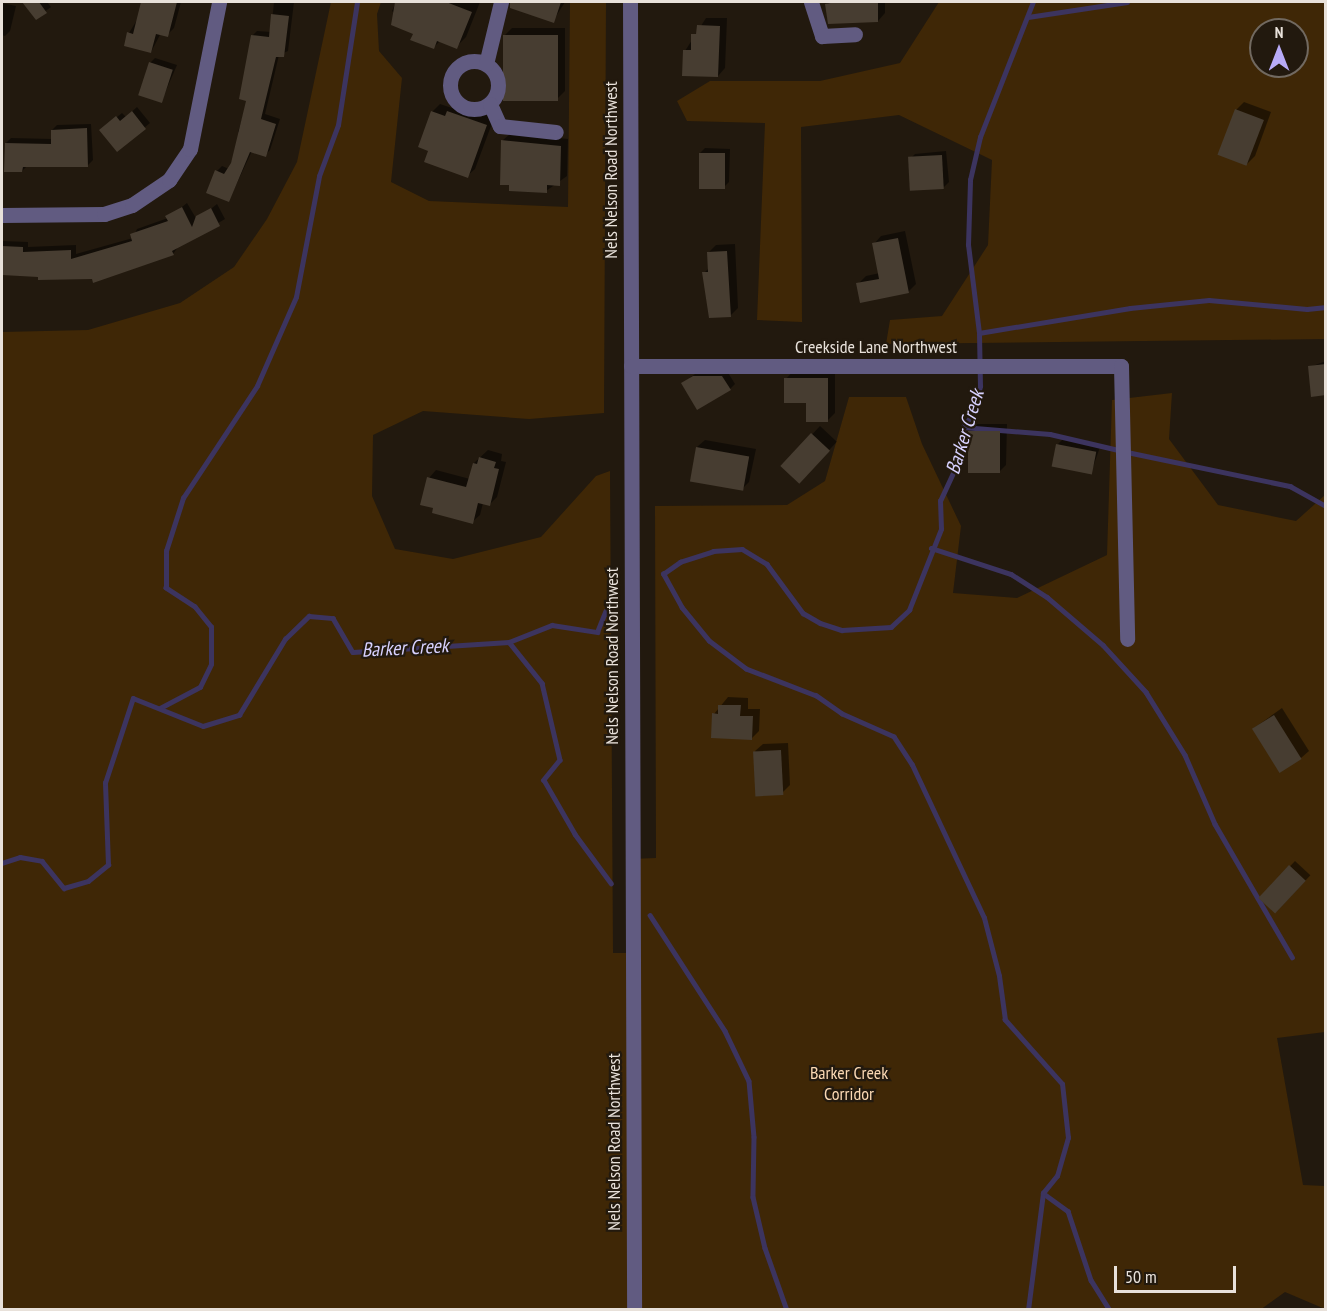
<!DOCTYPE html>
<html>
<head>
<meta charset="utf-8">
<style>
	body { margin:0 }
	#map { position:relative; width:1327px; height:1311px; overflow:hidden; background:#22190e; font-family:"PT Sans Narrow",sans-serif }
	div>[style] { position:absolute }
	.green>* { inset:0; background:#3f2706 }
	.shadow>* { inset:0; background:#0007; transform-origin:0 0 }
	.stream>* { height:4.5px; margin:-2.25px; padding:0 2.25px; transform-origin:2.25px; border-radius:2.25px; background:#3c345f }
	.building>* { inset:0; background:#473d31; transform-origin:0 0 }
	.minor>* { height:15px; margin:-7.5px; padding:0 7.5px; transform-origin:7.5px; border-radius:7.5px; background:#615b81 }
	.minor>.ring { margin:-7.5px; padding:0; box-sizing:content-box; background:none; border:15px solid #615b81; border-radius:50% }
	span { translate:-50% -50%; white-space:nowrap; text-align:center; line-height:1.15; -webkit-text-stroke:4.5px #22190e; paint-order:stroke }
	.street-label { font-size:18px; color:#e8e1da }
	.park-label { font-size:18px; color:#fad8b3 }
	.water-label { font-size:20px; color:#d7d1fe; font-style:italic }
	.frame { position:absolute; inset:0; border:3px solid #e8e1da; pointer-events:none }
	.north { position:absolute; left:1249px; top:18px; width:60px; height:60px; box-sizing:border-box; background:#22190e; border:2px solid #716960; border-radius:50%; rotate:0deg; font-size:16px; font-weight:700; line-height:24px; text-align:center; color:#e8e1da }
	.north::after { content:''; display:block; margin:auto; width:21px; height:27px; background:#b8abf7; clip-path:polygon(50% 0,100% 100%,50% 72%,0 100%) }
	.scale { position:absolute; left:1114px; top:1266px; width:122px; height:27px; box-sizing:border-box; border:3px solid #e8e1da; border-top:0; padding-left:8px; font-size:18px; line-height:21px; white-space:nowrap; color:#e8e1da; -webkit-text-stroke:4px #22190e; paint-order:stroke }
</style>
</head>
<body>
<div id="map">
	<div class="green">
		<i style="clip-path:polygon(331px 2px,381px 2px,377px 14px,379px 51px,402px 78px,391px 182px,429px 201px,568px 207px,570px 2px,606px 2px,604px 413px,529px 419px,423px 411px,373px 435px,372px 496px,395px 549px,453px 559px,541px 537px,596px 476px,610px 471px,613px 953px,632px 953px,631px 859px,656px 858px,655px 506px,787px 505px,825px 481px,849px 397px,906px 397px,922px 444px,961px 526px,953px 593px,1017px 598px,1107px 555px,1112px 400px,1172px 393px,1169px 439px,1218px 505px,1296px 521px,1325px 495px,1325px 1032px,1277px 1038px,1303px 1185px,1325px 1186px,1325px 1309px,1285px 1292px,1260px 1310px,2px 1309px,2px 332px,88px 330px,180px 303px,234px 267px,267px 219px,297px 162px)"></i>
		<i style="clip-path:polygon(evenodd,939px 2px,1325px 2px,1325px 339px,886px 344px,890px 320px,942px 316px,988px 245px,992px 160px,899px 115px,801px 127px,802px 322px,757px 320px,765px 123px,687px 121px,677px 101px,710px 81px,820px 81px,900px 63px,939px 2px,1261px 30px,1297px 30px,1297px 66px,1261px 66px,1261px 30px)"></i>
	</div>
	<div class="shadow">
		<i style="clip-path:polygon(24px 2px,47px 2px,51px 7px,36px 18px)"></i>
		<i style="clip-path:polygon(148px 2px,181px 2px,174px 28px,167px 35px,161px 33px,151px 52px,129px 33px)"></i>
		<i style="clip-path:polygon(274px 2px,294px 2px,288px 51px,279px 55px,265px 114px,280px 119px,270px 150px,265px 155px,252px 151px,229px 200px,217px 171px,222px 166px,229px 169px,242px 133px,238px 132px,248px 100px,252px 36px,257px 31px,271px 32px)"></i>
		<i style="clip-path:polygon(396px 2px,480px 2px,466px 37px,456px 47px,441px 40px,433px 48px,392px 11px)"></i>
		<i style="clip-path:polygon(513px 2px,565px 2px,553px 21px,511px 7px)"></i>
		<i style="clip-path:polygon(829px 2px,885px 2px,885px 13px,878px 21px,827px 4px)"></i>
		<i style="clip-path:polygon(2px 3px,16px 6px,10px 31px,5px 36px,2px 35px)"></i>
		<i style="clip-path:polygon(706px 18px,727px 18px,725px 68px,718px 76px,685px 51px)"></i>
		<i style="clip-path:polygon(512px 28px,565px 28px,565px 91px,557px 99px,504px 36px)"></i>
		<i style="clip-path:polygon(155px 58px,177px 65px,161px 102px,150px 63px)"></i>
		<i style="clip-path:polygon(1244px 102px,1271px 112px,1255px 156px,1247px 164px,1236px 110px)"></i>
		<i style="clip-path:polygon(440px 104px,452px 108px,456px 104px,494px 118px,475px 169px,467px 176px,430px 150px,432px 112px)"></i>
		<i style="clip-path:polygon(137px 107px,150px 123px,117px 150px,106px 126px,122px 113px,126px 117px)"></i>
		<i style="clip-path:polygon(91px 124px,93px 160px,88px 165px,27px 166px,22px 171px,6px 143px,11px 138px,52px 139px,52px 130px,57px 125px)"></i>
		<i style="clip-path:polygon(511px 133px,568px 139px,567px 176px,546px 191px,510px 184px,503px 140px)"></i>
		<i style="clip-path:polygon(705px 148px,730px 149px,729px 182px,724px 187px,700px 153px)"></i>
		<i style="clip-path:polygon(946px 151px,949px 182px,944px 187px,910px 159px,915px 154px)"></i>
		<i style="clip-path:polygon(187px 203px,197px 220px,217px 204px,225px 219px,178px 247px,173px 254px,93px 277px,2px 274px,2px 241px,28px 242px,28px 247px,76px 245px,76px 254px,133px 238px,137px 229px,168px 218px)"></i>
		<i style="clip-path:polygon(905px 231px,916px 284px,908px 292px,858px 284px,866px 276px,880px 273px,874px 244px,881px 236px)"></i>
		<i style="clip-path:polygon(735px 244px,738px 308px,730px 316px,704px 273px,709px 268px,708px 253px,716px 245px)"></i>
		<i style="clip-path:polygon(1326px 361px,1326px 394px,1310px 367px)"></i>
		<i style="clip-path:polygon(699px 371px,727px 371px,735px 384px,730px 389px,683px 383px)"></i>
		<i style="clip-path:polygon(793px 371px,835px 371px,835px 413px,827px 421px,786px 379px)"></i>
		<i style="clip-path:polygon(977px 424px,1007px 424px,1006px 465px,999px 472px,969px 432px)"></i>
		<i style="left:820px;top:426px;width:23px;height:55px;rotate:43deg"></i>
		<i style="clip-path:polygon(1063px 439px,1100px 447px,1091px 473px,1058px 444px)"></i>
		<i style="clip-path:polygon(705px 440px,756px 449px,749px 482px,742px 489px,697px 447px)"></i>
		<i style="clip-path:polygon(488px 450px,502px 454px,501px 461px,506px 462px,497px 497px,489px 505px,483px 503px,480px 515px,472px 522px,429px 478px,436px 470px,470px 479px,474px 463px)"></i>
		<i style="clip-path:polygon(728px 697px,748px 698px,748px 709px,760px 709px,759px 731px,752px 738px,714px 714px)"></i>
		<i style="clip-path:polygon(1282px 708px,1309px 751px,1301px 758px,1254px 728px)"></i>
		<i style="clip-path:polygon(788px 743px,790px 785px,782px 793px,755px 751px,763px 744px)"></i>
		<i style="left:1295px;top:861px;width:21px;height:50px;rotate:43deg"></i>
	</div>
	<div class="stream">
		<i style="left:1028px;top:17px;width:100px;rotate:-8.6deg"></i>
		<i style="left:979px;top:333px;width:153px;rotate:-9.4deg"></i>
		<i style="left:1130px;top:308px;width:79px;rotate:-5.8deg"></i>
		<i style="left:1209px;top:300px;width:98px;rotate:5.2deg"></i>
		<i style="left:1307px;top:309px;width:19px;rotate:-6deg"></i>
		<i style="left:963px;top:427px;width:87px;rotate:4.6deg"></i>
		<i style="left:1050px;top:434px;width:71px;rotate:13.1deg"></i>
		<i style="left:1127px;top:452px;width:167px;rotate:11.8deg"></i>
		<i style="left:1290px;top:486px;width:41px;rotate:29.1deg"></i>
		<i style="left:931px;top:548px;width:84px;rotate:18deg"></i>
		<i style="left:1011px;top:574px;width:43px;rotate:32.6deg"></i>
		<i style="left:1047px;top:597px;width:74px;rotate:40.6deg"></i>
		<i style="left:1103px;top:645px;width:64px;rotate:47.5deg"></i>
		<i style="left:1146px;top:692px;width:74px;rotate:58.2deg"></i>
		<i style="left:1185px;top:755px;width:75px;rotate:66.5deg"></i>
		<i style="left:1215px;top:824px;width:154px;rotate:59.9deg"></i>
		<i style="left:509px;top:642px;width:53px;rotate:51.2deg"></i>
		<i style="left:542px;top:683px;width:79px;rotate:76.8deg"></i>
		<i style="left:560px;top:760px;width:26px;rotate:129deg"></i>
		<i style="left:544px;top:780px;width:62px;rotate:60.1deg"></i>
		<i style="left:575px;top:834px;width:61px;rotate:53.7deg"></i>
		<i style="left:160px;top:708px;width:45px;rotate:-27.7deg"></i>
		<i style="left:200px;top:687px;width:25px;rotate:-64deg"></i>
		<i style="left:211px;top:664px;width:37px;rotate:-90deg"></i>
		<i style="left:211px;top:627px;width:26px;rotate:-129deg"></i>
		<i style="left:195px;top:607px;width:35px;rotate:-147deg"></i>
		<i style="left:166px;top:588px;width:37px;rotate:-90deg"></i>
		<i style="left:166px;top:551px;width:56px;rotate:-72.2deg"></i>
		<i style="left:183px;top:498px;width:134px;rotate:-56.5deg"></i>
		<i style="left:257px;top:386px;width:97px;rotate:-66.3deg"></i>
		<i style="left:296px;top:297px;width:123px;rotate:-79.2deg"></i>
		<i style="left:319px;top:176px;width:54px;rotate:-69.6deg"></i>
		<i style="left:338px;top:125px;width:124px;rotate:-81.2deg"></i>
		<i style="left:2px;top:863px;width:19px;rotate:-18deg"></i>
		<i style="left:20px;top:857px;width:22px;rotate:10deg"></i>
		<i style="left:42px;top:861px;width:35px;rotate:51deg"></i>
		<i style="left:64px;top:888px;width:25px;rotate:-16deg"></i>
		<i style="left:88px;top:881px;width:26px;rotate:-39deg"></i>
		<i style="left:108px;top:865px;width:82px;rotate:-92.1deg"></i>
		<i style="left:105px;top:783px;width:89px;rotate:-71.8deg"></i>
		<i style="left:133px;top:698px;width:75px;rotate:21.8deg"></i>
		<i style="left:203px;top:726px;width:38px;rotate:-17deg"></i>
		<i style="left:239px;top:715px;width:89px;rotate:-58.8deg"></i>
		<i style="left:285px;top:639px;width:33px;rotate:-44deg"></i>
		<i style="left:309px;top:616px;width:24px;rotate:5deg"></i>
		<i style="left:333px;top:618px;width:39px;rotate:60deg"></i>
		<i style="left:353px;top:652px;width:156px;rotate:-3.7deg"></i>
		<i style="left:509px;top:642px;width:46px;rotate:-21.6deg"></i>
		<i style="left:552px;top:625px;width:46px;rotate:8.8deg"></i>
		<i style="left:597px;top:632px;width:22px;rotate:-68deg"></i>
		<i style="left:650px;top:915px;width:138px;rotate:57.1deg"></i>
		<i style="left:725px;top:1031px;width:55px;rotate:64.4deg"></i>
		<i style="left:749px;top:1081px;width:56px;rotate:84.9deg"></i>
		<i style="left:754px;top:1137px;width:60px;rotate:91deg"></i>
		<i style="left:753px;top:1197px;width:52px;rotate:76.8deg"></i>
		<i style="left:765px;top:1248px;width:66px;rotate:70.5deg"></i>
		<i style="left:1043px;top:1193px;width:31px;rotate:36deg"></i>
		<i style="left:1068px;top:1211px;width:73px;rotate:71.6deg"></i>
		<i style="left:1091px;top:1280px;width:36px;rotate:58deg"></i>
		<i style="left:1028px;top:1310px;width:118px;rotate:-82.7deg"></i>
		<i style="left:1043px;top:1193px;width:22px;rotate:-51deg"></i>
		<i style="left:1057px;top:1176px;width:40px;rotate:-74deg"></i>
		<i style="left:1068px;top:1138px;width:54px;rotate:-96.3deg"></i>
		<i style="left:1062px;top:1084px;width:86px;rotate:-131.7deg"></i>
		<i style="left:1005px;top:1020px;width:44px;rotate:-97.8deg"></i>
		<i style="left:999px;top:976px;width:60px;rotate:-104.5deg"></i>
		<i style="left:984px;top:918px;width:169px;rotate:-115.2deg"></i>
		<i style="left:912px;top:765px;width:33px;rotate:-123deg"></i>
		<i style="left:894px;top:737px;width:57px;rotate:-156.1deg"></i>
		<i style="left:842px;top:714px;width:32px;rotate:-145deg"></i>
		<i style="left:816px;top:696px;width:75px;rotate:-158.9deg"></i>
		<i style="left:746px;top:669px;width:46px;rotate:-142.9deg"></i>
		<i style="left:709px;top:641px;width:43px;rotate:-129.3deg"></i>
		<i style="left:682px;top:608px;width:39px;rotate:-119deg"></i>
		<i style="left:663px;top:574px;width:21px;rotate:-35deg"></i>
		<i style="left:680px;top:562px;width:35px;rotate:-18deg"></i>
		<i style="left:713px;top:551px;width:29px;rotate:-4deg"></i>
		<i style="left:742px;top:549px;width:29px;rotate:31deg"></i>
		<i style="left:767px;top:564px;width:61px;rotate:53.7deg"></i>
		<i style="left:803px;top:613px;width:20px;rotate:30deg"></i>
		<i style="left:820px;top:623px;width:23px;rotate:18deg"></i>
		<i style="left:842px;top:630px;width:49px;rotate:-3.5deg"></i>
		<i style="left:891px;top:627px;width:25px;rotate:-43deg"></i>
		<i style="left:909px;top:610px;width:87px;rotate:-68.4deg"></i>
		<i style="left:941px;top:529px;width:28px;rotate:-92deg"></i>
		<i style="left:940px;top:501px;width:47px;rotate:-65.1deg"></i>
		<i style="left:960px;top:458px;width:31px;rotate:-84deg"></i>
		<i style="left:963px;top:427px;width:14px;rotate:-54deg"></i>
		<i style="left:971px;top:416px;width:31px;rotate:-73deg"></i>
		<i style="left:980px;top:386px;width:53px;rotate:-91.1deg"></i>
		<i style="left:979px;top:333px;width:89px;rotate:-97.1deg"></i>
		<i style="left:968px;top:245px;width:65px;rotate:-88.2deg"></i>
		<i style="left:970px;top:180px;width:44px;rotate:-76.9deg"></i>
		<i style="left:980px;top:137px;width:145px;rotate:-68.6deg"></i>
	</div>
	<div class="building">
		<i style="clip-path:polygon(22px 2px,39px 2px,47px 13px,36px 20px)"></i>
		<i style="clip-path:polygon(141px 2px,177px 2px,168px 37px,156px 34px,151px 53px,124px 46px,127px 32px,133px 34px)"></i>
		<i style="clip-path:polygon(395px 2px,446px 2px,472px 12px,457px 49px,437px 41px,434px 49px,410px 40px,413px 34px,391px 25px)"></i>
		<i style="clip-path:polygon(510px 2px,561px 2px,554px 23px,510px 8px)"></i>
		<i style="clip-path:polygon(836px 2px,878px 2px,878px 22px,828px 24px,825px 4px)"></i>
		<i style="clip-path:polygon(271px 14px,289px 16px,284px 57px,276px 57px,261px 119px,276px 124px,266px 157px,250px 152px,229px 202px,206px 193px,215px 170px,224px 174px,231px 163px,246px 101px,239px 99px,251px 35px,269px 37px)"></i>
		<i style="clip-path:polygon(697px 25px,720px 26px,718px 77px,682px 76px,683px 50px,691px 50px,691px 34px,696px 34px)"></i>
		<i style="left:503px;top:35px;width:55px;height:66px"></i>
		<i style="left:149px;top:62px;width:25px;height:35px;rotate:18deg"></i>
		<i style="left:1235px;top:109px;width:31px;height:49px;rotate:21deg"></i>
		<i style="clip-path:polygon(132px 111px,146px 129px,117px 152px,99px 130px,116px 116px,120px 121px)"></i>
		<i style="clip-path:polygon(431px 111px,445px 116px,447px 111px,487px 125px,468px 178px,424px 162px,428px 151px,418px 147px)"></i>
		<i style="clip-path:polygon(87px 128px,88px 167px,23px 167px,22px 172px,4px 172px,5px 143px,51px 144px,51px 130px)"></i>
		<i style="clip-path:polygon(501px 140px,561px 146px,560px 186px,547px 185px,547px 193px,509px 191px,509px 185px,500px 185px)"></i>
		<i style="left:699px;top:153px;width:26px;height:36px"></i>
		<i style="left:942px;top:155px;width:34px;height:34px;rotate:87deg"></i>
		<i style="clip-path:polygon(182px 207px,192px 227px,196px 216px,211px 208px,220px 226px,172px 251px,174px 255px,93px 283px,92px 279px,38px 280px,38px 277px,2px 275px,2px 246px,23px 247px,23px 252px,71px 250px,71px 259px,132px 241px,130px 234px,168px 221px,165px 216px)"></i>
		<i style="clip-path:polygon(898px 238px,909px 293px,860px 303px,856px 283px,879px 279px,872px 243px)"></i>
		<i style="clip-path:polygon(727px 251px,731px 317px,709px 318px,702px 272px,708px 272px,707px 252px)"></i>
		<i style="clip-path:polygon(1326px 364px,1326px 395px,1311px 397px,1308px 366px)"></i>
		<i style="clip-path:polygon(693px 376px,722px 376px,731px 390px,697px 410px,681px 383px)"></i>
		<i style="clip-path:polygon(784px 378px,828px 378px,828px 422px,806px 422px,806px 403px,784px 403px)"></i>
		<i style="left:968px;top:431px;width:32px;height:42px"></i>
		<i style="left:811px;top:433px;width:26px;height:45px;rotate:43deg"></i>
		<i style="left:1056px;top:444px;width:41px;height:23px;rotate:11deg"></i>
		<i style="left:696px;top:447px;width:54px;height:35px;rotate:10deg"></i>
		<i style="clip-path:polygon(479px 457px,496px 462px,494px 468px,499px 469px,490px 506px,478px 503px,473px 524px,432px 513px,433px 508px,420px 505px,427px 477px,466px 487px,473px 463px,477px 464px)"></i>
		<i style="clip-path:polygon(718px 705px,741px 705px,740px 716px,753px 716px,752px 740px,711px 738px,712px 713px,718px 714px)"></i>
		<i style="left:1274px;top:715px;width:52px;height:26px;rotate:58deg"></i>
		<i style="left:781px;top:750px;width:45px;height:28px;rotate:87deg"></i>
		<i style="left:1289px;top:865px;width:23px;height:45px;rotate:43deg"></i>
	</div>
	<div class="minor">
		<i style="left:630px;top:2px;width:1308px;rotate:89.82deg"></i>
		<i style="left:811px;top:2px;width:36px;rotate:72deg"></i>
		<i style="left:822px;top:36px;width:33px;rotate:-3deg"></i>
		<i class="ring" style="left:450px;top:61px;width:33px;height:33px"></i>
		<i style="left:486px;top:64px;width:64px;rotate:-76.4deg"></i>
		<i style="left:490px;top:104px;width:24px;rotate:66deg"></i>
		<i style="left:500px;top:126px;width:56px;rotate:6.1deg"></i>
		<i style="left:2px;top:215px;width:102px;rotate:-0.6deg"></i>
		<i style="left:104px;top:214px;width:29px;rotate:-18deg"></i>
		<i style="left:132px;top:205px;width:45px;rotate:-34deg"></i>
		<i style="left:169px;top:180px;width:37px;rotate:-56deg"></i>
		<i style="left:190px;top:149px;width:150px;rotate:-78.8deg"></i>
		<i style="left:631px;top:366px;width:490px"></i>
		<i style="left:1121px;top:366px;width:273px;rotate:88.7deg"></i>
	</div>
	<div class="street-label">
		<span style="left:611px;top:170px;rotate:-90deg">Nels Nelson Road Northwest</span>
		<span style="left:876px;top:347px">Creekside Lane Northwest</span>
		<span style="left:612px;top:656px;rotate:-90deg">Nels Nelson Road Northwest</span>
		<span style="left:614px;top:1142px;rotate:-90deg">Nels Nelson Road Northwest</span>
	</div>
	<div class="park-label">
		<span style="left:849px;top:1084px">Barker Creek<br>Corridor</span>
	</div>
	<div class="water-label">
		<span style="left:965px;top:432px;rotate:-73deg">Barker Creek</span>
		<span style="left:405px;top:648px;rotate:-3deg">Barker Creek</span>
	</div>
	<div class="frame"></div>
	<div class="north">N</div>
	<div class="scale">50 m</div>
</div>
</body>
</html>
